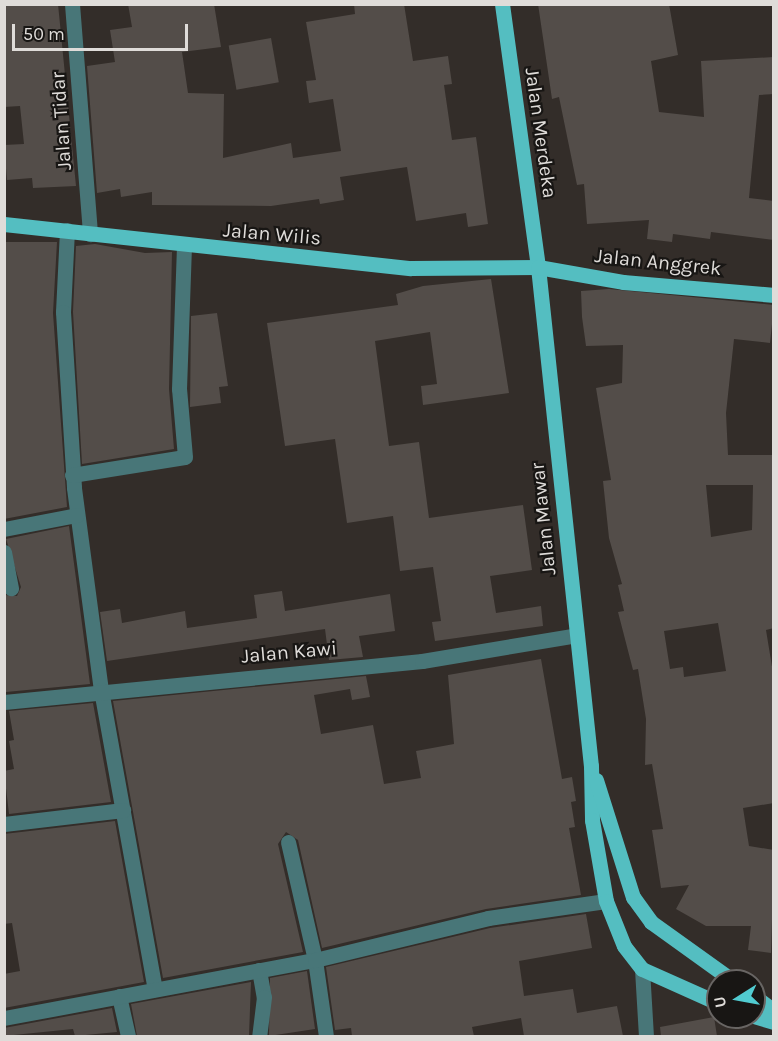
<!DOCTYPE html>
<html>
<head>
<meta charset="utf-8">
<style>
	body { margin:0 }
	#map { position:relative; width:778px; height:1041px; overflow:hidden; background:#332d29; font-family:Karla,sans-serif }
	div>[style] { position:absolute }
	.building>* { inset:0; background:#534d49; transform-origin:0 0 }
	.minor>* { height:15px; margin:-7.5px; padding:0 7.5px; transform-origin:7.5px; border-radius:7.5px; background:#487678 }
	.major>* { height:15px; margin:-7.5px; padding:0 7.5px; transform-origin:7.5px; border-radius:7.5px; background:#54bec1 }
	span { translate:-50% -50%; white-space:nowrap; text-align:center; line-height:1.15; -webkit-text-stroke:4.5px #181614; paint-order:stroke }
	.street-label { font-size:20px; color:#dfdcd9 }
	.frame { position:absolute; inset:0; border:6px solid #dfdcd9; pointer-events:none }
	.north { position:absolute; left:706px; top:969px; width:60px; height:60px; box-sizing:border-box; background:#181614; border:2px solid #686563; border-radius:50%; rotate:259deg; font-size:16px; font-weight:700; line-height:24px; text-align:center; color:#dfdcd9 }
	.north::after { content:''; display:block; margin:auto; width:21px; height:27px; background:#51ccd1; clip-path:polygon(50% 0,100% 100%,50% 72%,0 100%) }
	.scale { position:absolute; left:12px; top:24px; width:176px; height:27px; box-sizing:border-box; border:3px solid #dfdcd9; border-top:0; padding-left:8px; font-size:18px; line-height:21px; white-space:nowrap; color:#dfdcd9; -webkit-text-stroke:4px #181614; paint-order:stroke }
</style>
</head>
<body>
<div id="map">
	<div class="building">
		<i style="clip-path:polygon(4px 4px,58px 4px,76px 186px,33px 188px,32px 178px,7px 180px,4px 145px,24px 144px,20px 106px,4px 107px)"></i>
		<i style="clip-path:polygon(128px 4px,214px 4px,221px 47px,182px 52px,188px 93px,224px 94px,223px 158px,291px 143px,293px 158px,341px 151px,333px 99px,309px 103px,306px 81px,316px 80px,306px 22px,355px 14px,354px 4px,404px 4px,413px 61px,448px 56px,452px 84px,444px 85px,452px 140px,476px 137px,488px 224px,468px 227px,466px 213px,416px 221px,407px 167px,340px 177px,344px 200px,320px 204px,319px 199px,271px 206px,152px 205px,152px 192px,121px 197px,120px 189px,97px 193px,87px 66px,115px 62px,110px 30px,132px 27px)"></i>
		<i style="clip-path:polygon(538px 4px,669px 4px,678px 55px,651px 61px,659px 112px,704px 117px,701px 61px,774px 57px,774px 94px,759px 95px,749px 198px,774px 201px,774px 240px,711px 232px,710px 239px,673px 234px,672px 242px,647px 239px,649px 220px,587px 224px,584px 184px,577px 185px,559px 97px,552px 99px)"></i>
		<i style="left:271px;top:38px;width:45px;height:43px;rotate:80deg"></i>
		<i style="clip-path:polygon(4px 242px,57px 242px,53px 313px,67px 507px,4px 519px)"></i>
		<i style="clip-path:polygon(95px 244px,145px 253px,172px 252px,169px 389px,174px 449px,82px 464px,73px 312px,76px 246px)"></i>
		<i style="clip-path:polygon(491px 279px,509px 393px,423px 405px,421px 386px,437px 384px,430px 332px,375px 341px,389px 446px,419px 442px,429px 518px,523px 505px,532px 570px,490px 576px,496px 613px,541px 606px,543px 626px,435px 641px,432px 622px,441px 621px,433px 567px,400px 571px,393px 516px,347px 523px,335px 439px,285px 446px,267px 323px,398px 305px,396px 294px,423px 286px)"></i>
		<i style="clip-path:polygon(evenodd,609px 289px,774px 305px,770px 343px,734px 339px,726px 413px,728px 455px,774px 455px,774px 628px,766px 630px,774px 679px,774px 803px,743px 808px,749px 846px,774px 850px,771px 953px,748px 950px,751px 926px,706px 926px,676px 909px,689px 885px,661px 888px,652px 830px,663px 829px,652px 764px,645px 765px,646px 719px,638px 669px,633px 670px,618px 612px,624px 611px,618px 585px,622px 584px,609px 538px,603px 481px,611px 480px,596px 388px,622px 383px,623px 345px,586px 346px,582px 317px,581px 291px,609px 289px,706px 485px,753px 485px,752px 530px,711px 537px,706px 485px,609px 289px,718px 623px,726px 671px,684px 677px,683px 667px,670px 669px,664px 631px,718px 623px)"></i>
		<i style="clip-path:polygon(217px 313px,228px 386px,219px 387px,221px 403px,190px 407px,191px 316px)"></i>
		<i style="clip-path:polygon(69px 526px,90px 684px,6px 692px,4px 595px,17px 596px,21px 587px,6px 539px)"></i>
		<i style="clip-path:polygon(282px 591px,285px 611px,390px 594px,395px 631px,359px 636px,363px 657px,329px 660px,325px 629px,107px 661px,100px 612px,120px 609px,122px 623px,185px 611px,187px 628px,257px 618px,254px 595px)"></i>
		<i style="clip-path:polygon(541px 659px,562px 779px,572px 777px,576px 801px,571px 802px,575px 827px,569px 828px,581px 895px,486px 909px,322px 948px,298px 840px,286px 832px,278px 844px,303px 952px,163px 978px,113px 701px,366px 676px,370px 697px,352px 700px,350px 689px,314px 695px,321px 734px,373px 725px,384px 784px,421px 778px,416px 751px,454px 744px,448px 675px)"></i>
		<i style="clip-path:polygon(93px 703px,111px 802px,9px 814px,4px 771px,14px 769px,9px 741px,14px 740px,9px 711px)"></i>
		<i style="clip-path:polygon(115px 821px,144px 982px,4px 1008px,4px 974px,20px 971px,12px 923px,4px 924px,4px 834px)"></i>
		<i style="clip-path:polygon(586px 914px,592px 948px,519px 961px,524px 996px,573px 989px,577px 1013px,617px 1006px,623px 1036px,524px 1036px,521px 1018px,472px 1027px,474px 1036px,352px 1036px,351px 1028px,335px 1030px,326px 967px,490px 928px)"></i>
		<i style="clip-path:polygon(307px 971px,315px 1029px,269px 1036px,270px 978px)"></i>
		<i style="clip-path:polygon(251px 982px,249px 1036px,137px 1036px,131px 1004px)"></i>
		<i style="clip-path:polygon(112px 1008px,117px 1032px,75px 1036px,73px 1029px,4px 1036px,4px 1028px)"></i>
		<i style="clip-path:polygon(714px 1017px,717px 1036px,661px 1036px,660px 1027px)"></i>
	</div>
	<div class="minor">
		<i style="left:72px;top:4px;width:231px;rotate:85.5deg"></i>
		<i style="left:67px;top:230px;width:82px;rotate:92.8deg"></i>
		<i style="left:63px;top:312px;width:176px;rotate:86.4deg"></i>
		<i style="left:74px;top:488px;width:204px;rotate:82.4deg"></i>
		<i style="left:101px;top:690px;width:304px;rotate:79.8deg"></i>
		<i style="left:72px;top:475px;width:114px;rotate:-9.1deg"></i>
		<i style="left:185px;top:457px;width:68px;rotate:-95deg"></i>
		<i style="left:179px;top:389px;width:142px;rotate:-88deg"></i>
		<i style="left:4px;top:529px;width:74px;rotate:-10.9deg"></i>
		<i style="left:4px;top:552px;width:37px;rotate:79deg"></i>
		<i style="left:4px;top:702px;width:420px;rotate:-5.6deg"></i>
		<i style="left:422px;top:661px;width:157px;rotate:-9.5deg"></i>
		<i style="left:4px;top:824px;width:120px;rotate:-6.7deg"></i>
		<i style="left:288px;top:842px;width:121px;rotate:77.1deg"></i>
		<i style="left:315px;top:960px;width:77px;rotate:81.8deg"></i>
		<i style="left:642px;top:969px;width:67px;rotate:86.6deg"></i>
		<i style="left:259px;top:970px;width:27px;rotate:80deg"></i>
		<i style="left:264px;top:997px;width:39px;rotate:97deg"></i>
		<i style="left:119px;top:996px;width:41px;rotate:77.3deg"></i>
		<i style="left:4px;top:1018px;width:316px;rotate:-10.6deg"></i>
		<i style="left:315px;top:960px;width:178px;rotate:-13.6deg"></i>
		<i style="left:488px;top:918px;width:119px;rotate:-8.2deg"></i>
	</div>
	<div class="major">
		<i style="left:502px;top:4px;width:265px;rotate:82.2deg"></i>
		<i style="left:538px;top:267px;width:502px;rotate:83.94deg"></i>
		<i style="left:591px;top:766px;width:54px;rotate:88.9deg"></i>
		<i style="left:592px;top:820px;width:82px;rotate:80.2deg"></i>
		<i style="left:606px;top:901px;width:48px;rotate:68.2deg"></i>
		<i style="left:624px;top:946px;width:29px;rotate:52deg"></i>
		<i style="left:642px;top:969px;width:83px;rotate:24.1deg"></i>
		<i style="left:4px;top:224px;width:409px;rotate:6.2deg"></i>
		<i style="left:411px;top:268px;width:127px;rotate:-0.5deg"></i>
		<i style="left:538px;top:267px;width:86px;rotate:10deg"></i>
		<i style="left:623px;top:282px;width:152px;rotate:4.9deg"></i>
		<i style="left:596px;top:780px;width:123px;rotate:72.5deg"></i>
		<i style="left:633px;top:897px;width:31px;rotate:54deg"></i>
		<i style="left:651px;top:922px;width:101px;rotate:35.7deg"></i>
		<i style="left:754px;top:996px;width:25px;rotate:37deg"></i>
		<i style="left:754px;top:1016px;width:21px;rotate:17deg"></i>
	</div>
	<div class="street-label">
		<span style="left:61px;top:121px;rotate:-94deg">Jalan Tidar</span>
		<span style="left:541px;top:133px;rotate:82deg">Jalan Merdeka</span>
		<span style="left:272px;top:234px;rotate:5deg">Jalan Wilis</span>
		<span style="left:658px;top:262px;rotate:6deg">Jalan Anggrek</span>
		<span style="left:543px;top:519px;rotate:-96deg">Jalan Mawar</span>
		<span style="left:289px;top:652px;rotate:-5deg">Jalan Kawi</span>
	</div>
	<div class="frame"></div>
	<div class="north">U</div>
	<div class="scale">50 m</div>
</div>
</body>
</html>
